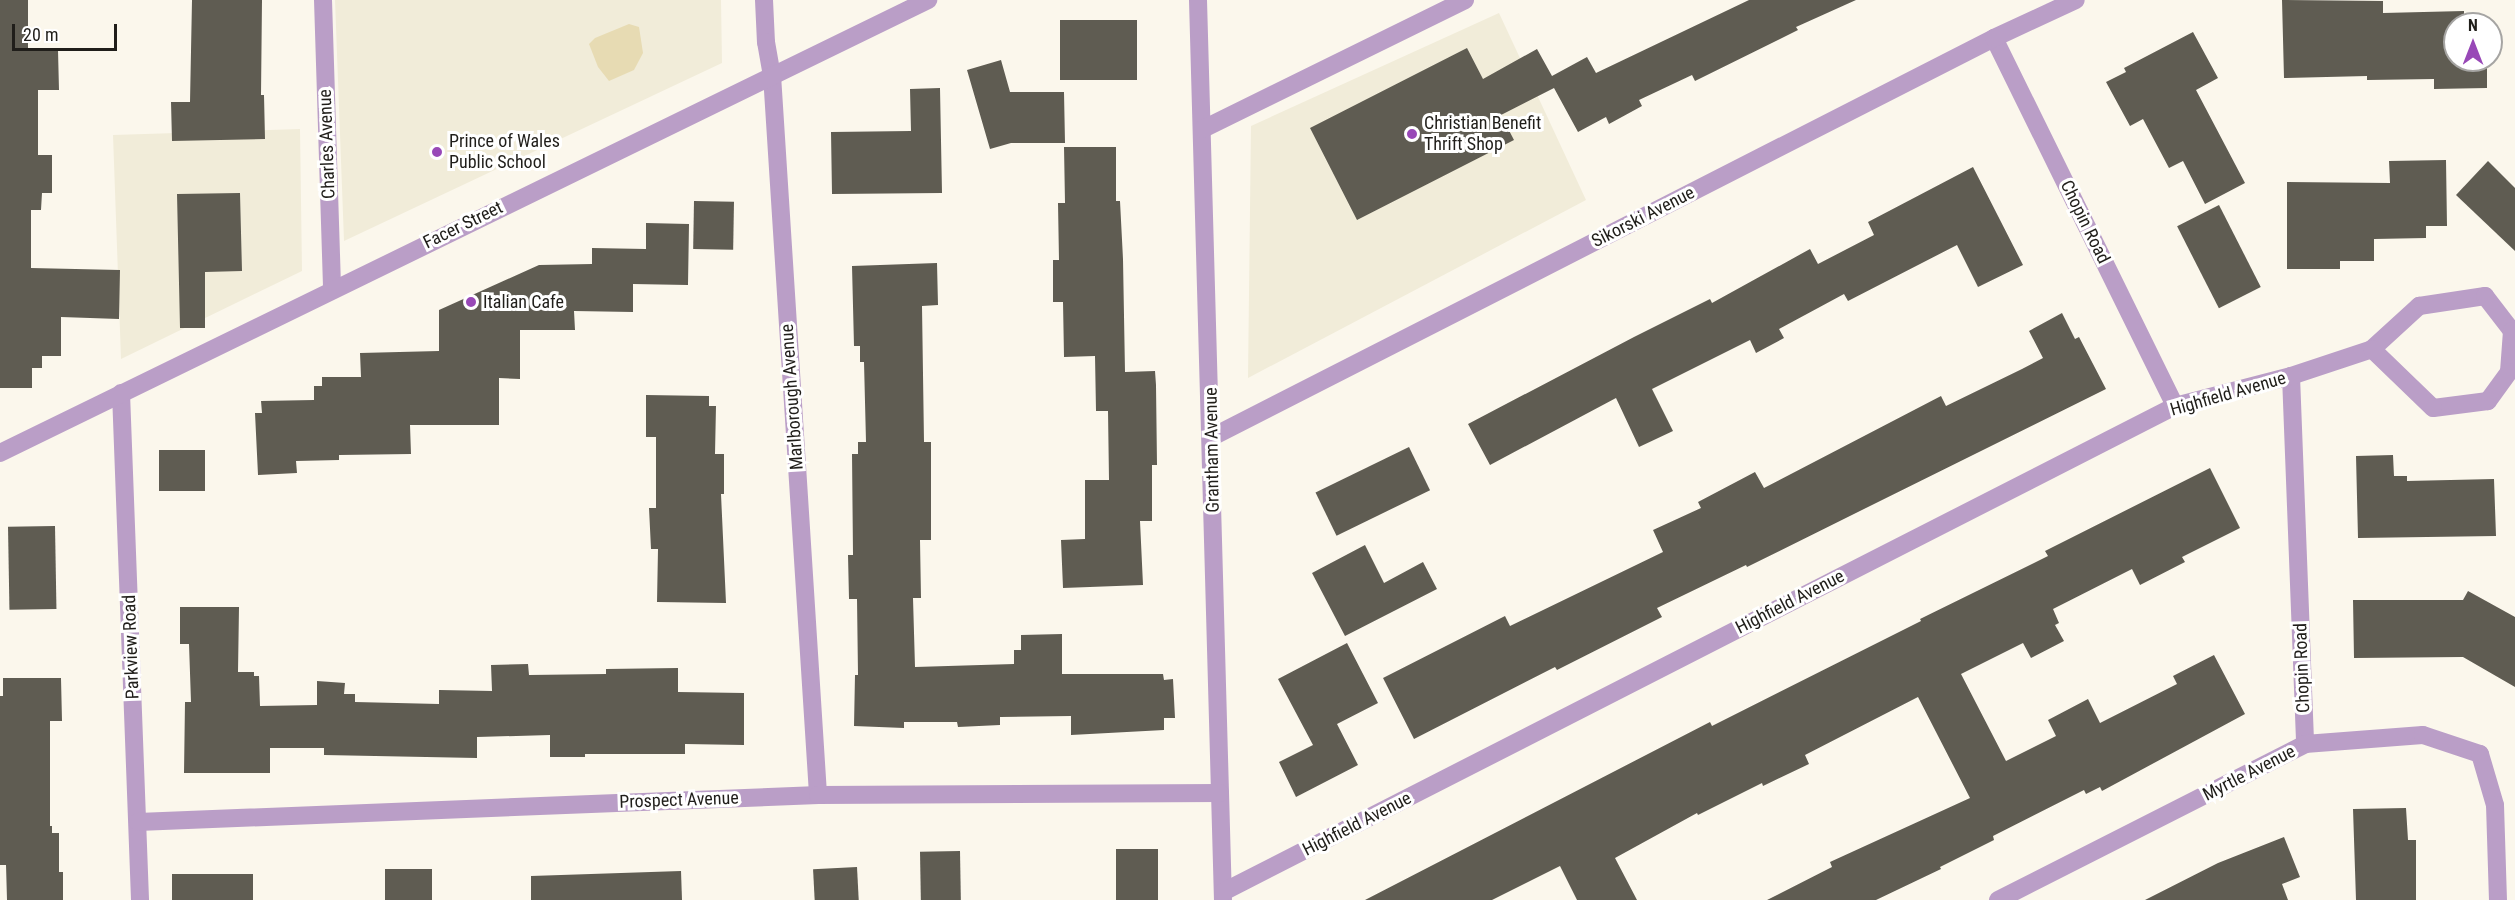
<!DOCTYPE html>
<html>
<head>
<meta charset="utf-8">
<style>
	body { margin:0 }
	#map { position:relative; width:2515px; height:900px; overflow:hidden; background:#fbf7ec; font-family:"Roboto Condensed",sans-serif }
	div>[style] { position:absolute }
	.built>* { inset:0; background:#f1ecd9 }
	.green>* { inset:0; background:#e7dbb3 }
	.building>* { inset:0; background:#5f5c52; transform-origin:0 0 }
	.minor>* { height:18px; margin:-9px; padding:0 9px; transform-origin:9px; border-radius:9px; background:#ba9ec7 }
	.dots>* { width:16px; height:16px; translate:-50% -50%; box-sizing:border-box; border:3px solid #fff; border-radius:50% }
	span { translate:-50% -50%; white-space:nowrap; text-align:center; line-height:1.15; -webkit-text-stroke:6px #fff; paint-order:stroke }
	.poi-label { font-size:18px; color:#201e1a }
	.left { translate:0 -50%; text-align:left }
	.street-label { font-size:18px; color:#201e1a }
	.north { position:absolute; left:2443px; top:12px; width:60px; height:60px; box-sizing:border-box; background:#fff; border:2px solid #a6a5a3; border-radius:50%; rotate:0deg; font-size:16px; font-weight:700; line-height:24px; text-align:center; color:#201e1a }
	.north::after { content:''; display:block; margin:auto; width:21px; height:27px; background:#9848b7; clip-path:polygon(50% 0,100% 100%,50% 72%,0 100%) }
	.scale { position:absolute; left:12px; top:24px; width:105px; height:27px; box-sizing:border-box; border:3px solid #201e1a; border-top:0; padding-left:8px; font-size:18px; line-height:21px; white-space:nowrap; color:#201e1a; -webkit-text-stroke:4px #fff; paint-order:stroke }
</style>
</head>
<body>
<div id="map">
	<div class="built">
		<i style="clip-path:polygon(335px 0,721px 0,722px 63px,344px 241px)"></i>
		<i style="clip-path:polygon(1499px 13px,1586px 200px,1248px 378px,1251px 126px)"></i>
		<i style="clip-path:polygon(300px 129px,302px 271px,121px 359px,113px 135px)"></i>
	</div>
	<div class="green">
		<i style="clip-path:polygon(629px 24px,639px 27px,643px 53px,634px 70px,609px 81px,598px 67px,589px 44px,595px 38px)"></i>
	</div>
	<div class="building">
		<i style="clip-path:polygon(0 0,28px 0,28px 50px,58px 50px,59px 90px,38px 90px,38px 155px,52px 155px,52px 193px,42px 193px,41px 210px,31px 210px,31px 268px,120px 270px,119px 319px,61px 317px,61px 356px,42px 356px,42px 368px,32px 368px,32px 388px,0 388px)"></i>
		<i style="clip-path:polygon(192px 0,262px 0,261px 95px,264px 95px,265px 139px,172px 141px,171px 102px,190px 102px)"></i>
		<i style="clip-path:polygon(1749px 0,1856px 0,1796px 27px,1798px 30px,1695px 81px,1692px 75px,1639px 100px,1642px 106px,1609px 124px,1606px 117px,1578px 132px,1554px 88px,1501px 115px,1514px 140px,1357px 220px,1310px 128px,1467px 48px,1483px 79px,1537px 49px,1552px 76px,1587px 57px,1596px 73px)"></i>
		<i style="clip-path:polygon(2282px 0,2383px 1px,2383px 13px,2464px 11px,2464px 18px,2485px 17px,2486px 24px,2455px 24px,2455px 60px,2487px 60px,2487px 88px,2434px 89px,2434px 79px,2367px 80px,2367px 76px,2284px 78px)"></i>
		<i style="left:1060px;top:20px;width:77px;height:60px"></i>
		<i style="clip-path:polygon(2193px 32px,2218px 78px,2196px 90px,2245px 183px,2205px 204px,2183px 161px,2169px 168px,2143px 119px,2130px 126px,2106px 82px,2126px 72px,2124px 68px)"></i>
		<i style="clip-path:polygon(1001px 60px,1010px 92px,1064px 92px,1065px 143px,1011px 143px,990px 149px,967px 70px)"></i>
		<i style="clip-path:polygon(940px 88px,942px 193px,832px 194px,831px 132px,911px 131px,910px 89px)"></i>
		<i style="clip-path:polygon(1064px 147px,1116px 147px,1116px 201px,1120px 201px,1123px 259px,1125px 372px,1155px 371px,1156px 385px,1157px 465px,1152px 465px,1152px 521px,1140px 521px,1143px 585px,1063px 588px,1061px 540px,1085px 539px,1085px 480px,1109px 480px,1108px 411px,1096px 411px,1095px 356px,1064px 357px,1063px 302px,1053px 302px,1053px 260px,1059px 260px,1058px 203px,1065px 203px)"></i>
		<i style="clip-path:polygon(2446px 160px,2447px 226px,2426px 226px,2426px 238px,2374px 239px,2374px 261px,2340px 261px,2340px 269px,2287px 269px,2287px 182px,2390px 183px,2389px 161px)"></i>
		<i style="clip-path:polygon(2488px 161px,2515px 188px,2515px 251px,2456px 195px)"></i>
		<i style="clip-path:polygon(1973px 167px,2023px 265px,1978px 287px,1957px 245px,1848px 301px,1844px 294px,1779px 329px,1784px 338px,1756px 353px,1750px 340px,1652px 389px,1673px 431px,1639px 447px,1616px 398px,1490px 465px,1468px 424px,1634px 337px,1710px 299px,1712px 303px,1810px 249px,1818px 264px,1874px 235px,1868px 222px)"></i>
		<i style="clip-path:polygon(240px 193px,242px 271px,205px 272px,205px 328px,180px 328px,177px 194px)"></i>
		<i style="left:694px;top:201px;width:40px;height:48px;rotate:1deg"></i>
		<i style="left:2219px;top:205px;width:92px;height:47px;rotate:63deg"></i>
		<i style="clip-path:polygon(646px 223px,689px 224px,688px 285px,633px 284px,633px 312px,574px 311px,575px 330px,520px 330px,520px 379px,499px 378px,499px 425px,410px 425px,411px 454px,339px 455px,339px 460px,296px 461px,297px 473px,258px 475px,255px 413px,262px 413px,261px 401px,314px 400px,314px 386px,322px 386px,322px 377px,361px 377px,360px 353px,439px 351px,439px 310px,539px 265px,592px 264px,592px 248px,646px 249px)"></i>
		<i style="clip-path:polygon(937px 263px,938px 305px,922px 306px,924px 442px,931px 442px,931px 540px,920px 540px,921px 598px,913px 598px,915px 667px,1014px 664px,1014px 650px,1021px 650px,1021px 635px,1062px 634px,1062px 674px,1163px 674px,1164px 680px,1173px 679px,1175px 718px,1164px 718px,1164px 730px,1071px 735px,1071px 716px,1000px 717px,1000px 725px,958px 727px,957px 722px,904px 722px,904px 728px,854px 726px,855px 675px,858px 675px,857px 599px,849px 599px,848px 555px,853px 555px,852px 454px,858px 454px,858px 442px,866px 442px,864px 362px,860px 362px,860px 346px,854px 346px,852px 266px)"></i>
		<i style="clip-path:polygon(2062px 313px,2075px 339px,2079px 337px,2106px 389px,1747px 567px,1746px 565px,1657px 608px,1662px 617px,1557px 670px,1555px 667px,1414px 739px,1383px 678px,1505px 616px,1510px 626px,1663px 552px,1653px 530px,1701px 508px,1698px 502px,1755px 472px,1764px 488px,1941px 396px,1946px 406px,2022px 369px,2043px 358px,2029px 331px)"></i>
		<i style="clip-path:polygon(646px 395px,709px 396px,709px 406px,716px 406px,715px 454px,724px 454px,724px 494px,721px 494px,726px 603px,657px 602px,658px 549px,651px 549px,649px 508px,656px 508px,656px 437px,646px 437px)"></i>
		<i style="left:1409px;top:447px;width:48px;height:104px;rotate:64deg"></i>
		<i style="left:159px;top:450px;width:46px;height:41px"></i>
		<i style="clip-path:polygon(2393px 455px,2394px 476px,2407px 476px,2407px 481px,2494px 479px,2496px 536px,2358px 538px,2356px 456px)"></i>
		<i style="clip-path:polygon(2210px 468px,2240px 528px,2182px 557px,2185px 562px,2140px 585px,2132px 569px,2053px 609px,2059px 623px,2055px 625px,2064px 641px,2031px 658px,2023px 643px,1961px 674px,2006px 761px,2056px 736px,2048px 720px,2088px 699px,2100px 723px,2177px 684px,2173px 676px,2214px 655px,2245px 714px,2102px 791px,2100px 787px,2086px 794px,2084px 790px,1993px 836px,1994px 840px,1940px 867px,1941px 869px,1876px 900px,1767px 900px,1832px 867px,1830px 862px,1970px 798px,1918px 697px,1805px 755px,1809px 764px,1763px 786px,1762px 783px,1698px 815px,1697px 813px,1615px 858px,1637px 900px,1577px 900px,1560px 866px,1492px 900px,1365px 900px,1710px 722px,1712px 726px,1921px 621px,1920px 619px,2048px 556px,2045px 551px)"></i>
		<i style="left:55px;top:526px;width:83px;height:47px;rotate:89deg"></i>
		<i style="clip-path:polygon(1365px 545px,1384px 583px,1423px 562px,1437px 589px,1345px 636px,1312px 573px)"></i>
		<i style="clip-path:polygon(2468px 591px,2515px 617px,2515px 687px,2463px 657px,2354px 658px,2353px 600px,2463px 600px)"></i>
		<i style="clip-path:polygon(180px 607px,239px 607px,238px 672px,254px 672px,254px 676px,259px 676px,260px 706px,317px 705px,317px 681px,345px 683px,344px 694px,355px 694px,355px 702px,439px 704px,439px 690px,492px 691px,491px 665px,528px 664px,529px 675px,606px 674px,606px 669px,678px 668px,678px 692px,744px 693px,744px 745px,685px 744px,685px 754px,585px 754px,585px 757px,550px 757px,550px 735px,477px 737px,477px 758px,324px 755px,324px 748px,270px 748px,270px 773px,184px 773px,185px 702px,191px 702px,189px 644px,180px 644px)"></i>
		<i style="clip-path:polygon(1347px 643px,1378px 703px,1337px 724px,1358px 765px,1296px 797px,1279px 762px,1313px 745px,1278px 679px)"></i>
		<i style="clip-path:polygon(3px 678px,61px 678px,62px 721px,50px 721px,50px 826px,52px 826px,52px 833px,59px 833px,59px 872px,63px 872px,63px 900px,7px 900px,6px 865px,0 865px,0 696px,3px 696px)"></i>
		<i style="clip-path:polygon(2406px 808px,2408px 840px,2416px 840px,2416px 900px,2356px 900px,2353px 809px)"></i>
		<i style="clip-path:polygon(2284px 837px,2300px 877px,2282px 884px,2288px 900px,2145px 900px,2218px 863px)"></i>
		<i style="left:1116px;top:849px;width:42px;height:51px"></i>
		<i style="left:960px;top:851px;width:49px;height:40px;rotate:89deg"></i>
		<i style="left:857px;top:867px;width:33px;height:44px;rotate:87deg"></i>
		<i style="left:385px;top:869px;width:47px;height:31px"></i>
		<i style="clip-path:polygon(681px 871px,682px 900px,531px 900px,531px 876px)"></i>
		<i style="left:172px;top:874px;width:81px;height:26px"></i>
	</div>
	<div class="minor">
		<i style="left:323px;top:0;width:288px;rotate:88.2deg"></i>
		<i style="left:764px;top:0;width:42px;rotate:87.3deg"></i>
		<i style="left:766px;top:42px;width:34px;rotate:80deg"></i>
		<i style="left:772px;top:75px;width:721px;rotate:86.34deg"></i>
		<i style="left:1198px;top:0;width:900px;rotate:88.41deg"></i>
		<i style="left:1994px;top:38px;width:410px;rotate:63.8deg"></i>
		<i style="left:1203px;top:129px;width:292px;rotate:-26.2deg"></i>
		<i style="left:2291px;top:376px;width:368px;rotate:87.8deg"></i>
		<i style="left:121px;top:393px;width:507px;rotate:87.85deg"></i>
		<i style="left:1212px;top:437px;width:878px;rotate:-27.03deg"></i>
		<i style="left:1994px;top:38px;width:90px;rotate:-24.9deg"></i>
		<i style="left:0;top:453px;width:1033px;rotate:-26.02deg"></i>
		<i style="left:138px;top:822px;width:681px;rotate:-2.27deg"></i>
		<i style="left:818px;top:795px;width:402px;rotate:-0.3deg"></i>
		<i style="left:1223px;top:892px;width:1069px;rotate:-27.04deg"></i>
		<i style="left:2175px;top:406px;width:120px;rotate:-14.5deg"></i>
		<i style="left:2291px;top:376px;width:85px;rotate:-18.4deg"></i>
		<i style="left:2372px;top:349px;width:64px;rotate:-42.5deg"></i>
		<i style="left:2419px;top:306px;width:67px;rotate:-8.6deg"></i>
		<i style="left:2485px;top:296px;width:44px;rotate:52.4deg"></i>
		<i style="left:2512px;top:331px;width:41px;rotate:94.2deg"></i>
		<i style="left:2509px;top:372px;width:36px;rotate:126deg"></i>
		<i style="left:2488px;top:401px;width:55px;rotate:172.7deg"></i>
		<i style="left:2433px;top:408px;width:85px;rotate:-136deg"></i>
		<i style="left:1998px;top:900px;width:344px;rotate:-26.9deg"></i>
		<i style="left:2305px;top:744px;width:118px;rotate:-4.4deg"></i>
		<i style="left:2423px;top:735px;width:60px;rotate:18.4deg"></i>
		<i style="left:2480px;top:754px;width:53px;rotate:73.6deg"></i>
		<i style="left:2495px;top:805px;width:95px;rotate:88.2deg"></i>
	</div>
	<div class="dots">
		<i style="left:1412px;top:134px;background:#9848b7"></i>
		<i style="left:437px;top:152px;background:#9848b7"></i>
		<i style="left:471px;top:302px;background:#9848b7"></i>
	</div>
	<div class="poi-label">
		<span class="left" style="left:1424px;top:134px">Christian Benefit<br>Thrift Shop</span>
		<span class="left" style="left:449px;top:152px">Prince of Wales<br>Public School</span>
		<span class="left" style="left:483px;top:302px">Italian Cafe</span>
	</div>
	<div class="street-label">
		<span style="left:327px;top:144px;rotate:-92deg">Charles Avenue</span>
		<span style="left:1643px;top:217px;rotate:-27deg">Sikorski Avenue</span>
		<span style="left:2085px;top:222px;rotate:64deg">Chopin Road</span>
		<span style="left:463px;top:225px;rotate:-26deg">Facer Street</span>
		<span style="left:2228px;top:394px;rotate:-16deg">Highfield Avenue</span>
		<span style="left:792px;top:397px;rotate:-94deg">Marlborough Avenue</span>
		<span style="left:1212px;top:450px;rotate:-91deg">Grantham Avenue</span>
		<span style="left:1790px;top:602px;rotate:-27deg">Highfield Avenue</span>
		<span style="left:131px;top:647px;rotate:-92deg">Parkview Road</span>
		<span style="left:2302px;top:668px;rotate:-92deg">Chopin Road</span>
		<span style="left:2249px;top:773px;rotate:-27deg">Myrtle Avenue</span>
		<span style="left:679px;top:800px;rotate:-2deg">Prospect Avenue</span>
		<span style="left:1357px;top:824px;rotate:-27deg">Highfield Avenue</span>
	</div>
	<div class="north">N</div>
	<div class="scale">20 m</div>
</div>
</body>
</html>
